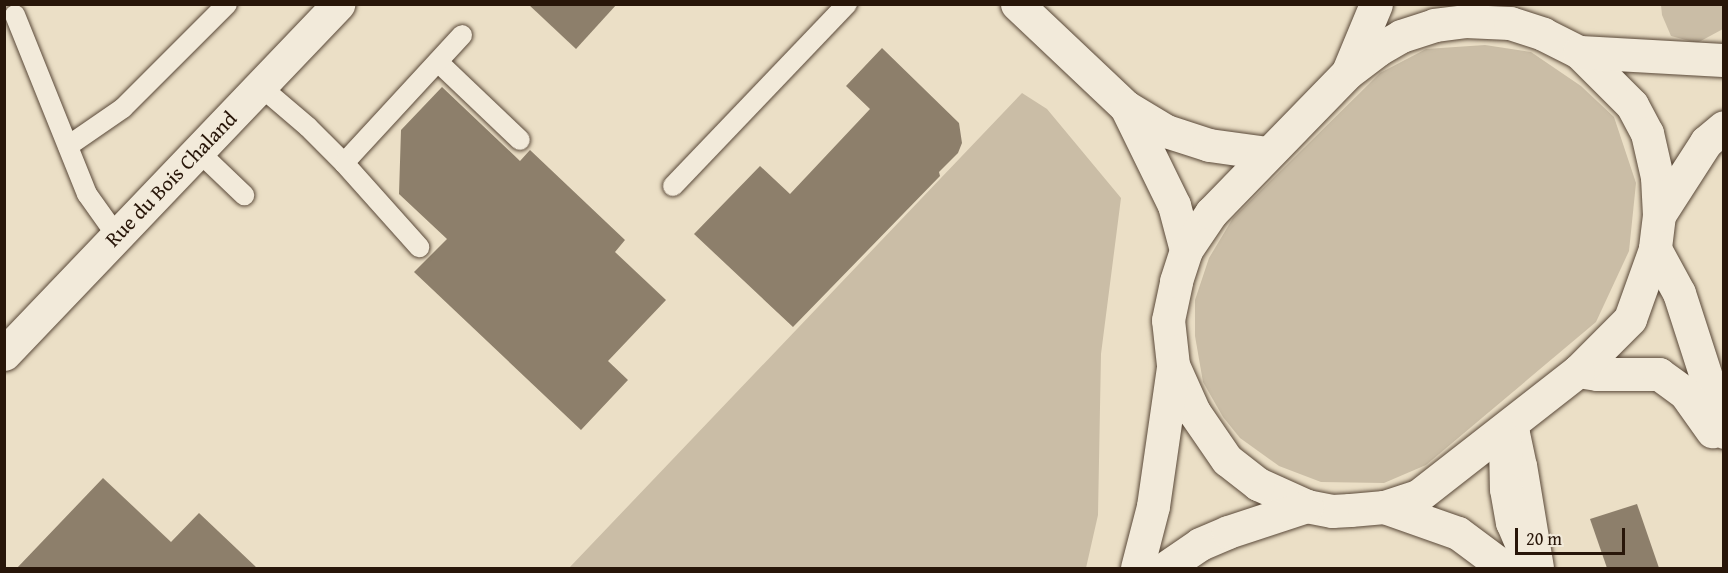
<!DOCTYPE html>
<html>
<head>
<meta charset="utf-8">
<style>
	body { margin:0 }
	#map { position:relative; width:1728px; height:573px; overflow:hidden; background:#ebdfc6; font-family:"Gentium Book Plus",serif }
	div>[style] { position:absolute }
	.green>* { inset:0; background:#cabda6 }
	.building>* { inset:0; background:#8d7f6b }
	.roads { filter:drop-shadow(0 0 2px #594838) drop-shadow(0 0 2px #594838) }
	.lane>* { height:20px; margin:-10px; padding:0 10px; transform-origin:10px; border-radius:10px; background:#f2eada }
	.street>* { height:33px; margin:-16.5px; padding:0 16.5px; transform-origin:16.5px; border-radius:16.5px; background:#f2eada }
	.secondary>* { height:33px; margin:-16.5px; padding:0 16.5px; transform-origin:16.5px; border-radius:16.5px; background:#f2eada }
	span { translate:-50% -50%; white-space:nowrap; text-align:center; line-height:1.15; -webkit-text-stroke:5px #f2eada; paint-order:stroke }
	.street-label { font-size:21px; color:#281609 }
	.frame { position:absolute; inset:0; border:6px solid #281609; pointer-events:none }
	.scale { position:absolute; left:1515px; top:528px; width:110px; height:27px; box-sizing:border-box; border:3px solid #281609; border-top:0; padding-left:8px; font-size:18px; line-height:21px; white-space:nowrap; color:#281609; -webkit-text-stroke:4px #f2eada; paint-order:stroke }
</style>
</head>
<body>
<div id="map">
	<div class="green">
		<i style="clip-path:polygon(1661px 5px,1723px 5px,1723px 29px,1697px 43px,1671px 36px,1662px 15px)"></i>
		<i style="clip-path:polygon(1485px 45px,1531px 52px,1581px 86px,1614px 117px,1636px 183px,1629px 251px,1596px 322px,1426px 465px,1384px 483px,1321px 482px,1279px 466px,1240px 438px,1223px 417px,1203px 382px,1195px 336px,1195px 300px,1209px 258px,1233px 218px,1380px 73px,1426px 49px)"></i>
		<i style="clip-path:polygon(1022px 93px,1047px 109px,1121px 198px,1101px 354px,1098px 515px,1086px 568px,569px 568px)"></i>
	</div>
	<div class="building">
		<i style="clip-path:polygon(528px 4px,617px 4px,576px 49px)"></i>
		<i style="clip-path:polygon(882px 48px,959px 123px,962px 143px,958px 153px,939px 172px,940px 176px,793px 327px,694px 234px,760px 166px,790px 194px,870px 109px,846px 86px)"></i>
		<i style="clip-path:polygon(442px 87px,520px 161px,530px 150px,625px 240px,615px 252px,666px 300px,608px 361px,628px 380px,581px 430px,414px 272px,447px 239px,399px 194px,401px 130px)"></i>
		<i style="clip-path:polygon(103px 478px,171px 542px,199px 513px,257px 568px,17px 568px)"></i>
		<i style="clip-path:polygon(1637px 504px,1659px 568px,1607px 568px,1590px 519px)"></i>
	</div>
	<div class="roads">
		<div class="lane">
			<i style="left:15px;top:15px;width:193px;rotate:68.1deg"></i>
			<i style="left:87px;top:194px;width:52px;rotate:54.5deg"></i>
			<i style="left:438px;top:62px;width:113px;rotate:43.6deg"></i>
			<i style="left:260px;top:86px;width:63px;rotate:40.5deg"></i>
			<i style="left:308px;top:127px;width:51px;rotate:45deg"></i>
			<i style="left:344px;top:163px;width:113px;rotate:48.2deg"></i>
			<i style="left:68px;top:146px;width:67px;rotate:-34.6deg"></i>
			<i style="left:123px;top:108px;width:147px;rotate:-45deg"></i>
			<i style="left:198px;top:151px;width:64px;rotate:43.7deg"></i>
			<i style="left:344px;top:163px;width:174px;rotate:-47.3deg"></i>
			<i style="left:673px;top:186px;width:252px;rotate:-46.3deg"></i>
			<i style="left:1515px;top:423px;width:11px;rotate:63deg"></i>
			<i style="left:1520px;top:433px;width:33px;rotate:78deg"></i>
			<i style="left:1527px;top:465px;width:104px;rotate:80.6deg"></i>
		</div>
		<div class="street">
			<i style="left:1017px;top:4px;width:150px;rotate:43.4deg"></i>
			<i style="left:1126px;top:107px;width:47px;rotate:31deg"></i>
			<i style="left:1166px;top:131px;width:45px;rotate:18deg"></i>
			<i style="left:1209px;top:145px;width:59px;rotate:7.9deg"></i>
			<i style="left:1126px;top:107px;width:109px;rotate:63.9deg"></i>
			<i style="left:1174px;top:205px;width:47px;rotate:75.1deg"></i>
			<i style="left:1655px;top:249px;width:50px;rotate:61.4deg"></i>
			<i style="left:1679px;top:293px;width:146px;rotate:72.1deg"></i>
			<i style="left:4px;top:354px;width:484px;rotate:-46.3deg"></i>
			<i style="left:1578px;top:371px;width:19px;rotate:9deg"></i>
			<i style="left:1597px;top:374px;width:62px"></i>
			<i style="left:1659px;top:374px;width:32px;rotate:36deg"></i>
			<i style="left:1685px;top:393px;width:47px;rotate:54.6deg"></i>
		</div>
		<div class="secondary">
			<i style="left:1465px;top:21px;width:45px;rotate:2.5deg"></i>
			<i style="left:1510px;top:23px;width:35px;rotate:18deg"></i>
			<i style="left:1543px;top:34px;width:40px;rotate:26.6deg"></i>
			<i style="left:1579px;top:52px;width:75px;rotate:45deg"></i>
			<i style="left:1632px;top:105px;width:32px;rotate:62deg"></i>
			<i style="left:1647px;top:133px;width:45px;rotate:77.2deg"></i>
			<i style="left:1657px;top:177px;width:38px;rotate:87deg"></i>
			<i style="left:1659px;top:215px;width:34px;rotate:97deg"></i>
			<i style="left:1655px;top:249px;width:74px;rotate:109.7deg"></i>
			<i style="left:1630px;top:319px;width:74px;rotate:135deg"></i>
			<i style="left:1578px;top:371px;width:203px;rotate:142deg"></i>
			<i style="left:1418px;top:496px;width:36px;rotate:162deg"></i>
			<i style="left:1384px;top:507px;width:34px;rotate:175deg"></i>
			<i style="left:1350px;top:510px;width:18px;rotate:177deg"></i>
			<i style="left:1332px;top:511px;width:25px;rotate:-169deg"></i>
			<i style="left:1307px;top:506px;width:54px;rotate:-155.8deg"></i>
			<i style="left:1258px;top:484px;width:39px;rotate:-142deg"></i>
			<i style="left:1227px;top:460px;width:58px;rotate:-124.5deg"></i>
			<i style="left:1194px;top:412px;width:51px;rotate:-114.1deg"></i>
			<i style="left:1173px;top:365px;width:45px;rotate:-96.3deg"></i>
			<i style="left:1168px;top:320px;width:40px;rotate:-78deg"></i>
			<i style="left:1176px;top:281px;width:33px;rotate:-72deg"></i>
			<i style="left:1186px;top:250px;width:45px;rotate:-56deg"></i>
			<i style="left:1211px;top:213px;width:195px;rotate:-45.8deg"></i>
			<i style="left:1347px;top:73px;width:38px;rotate:-37deg"></i>
			<i style="left:1377px;top:50px;width:28px;rotate:-30deg"></i>
			<i style="left:1401px;top:36px;width:35px;rotate:-18deg"></i>
			<i style="left:1434px;top:25px;width:31px;rotate:-7deg"></i>
			<i style="left:1579px;top:52px;width:145px;rotate:3.2deg"></i>
			<i style="left:1349px;top:69px;width:70px;rotate:-67.4deg"></i>
			<i style="left:1659px;top:215px;width:87px;rotate:-57.2deg"></i>
			<i style="left:1706px;top:142px;width:23px;rotate:-40deg"></i>
			<i style="left:1500px;top:433px;width:11px;rotate:63deg"></i>
			<i style="left:1505px;top:443px;width:46px;rotate:88.8deg"></i>
			<i style="left:1506px;top:489px;width:34px;rotate:80deg"></i>
			<i style="left:1512px;top:522px;width:33px;rotate:67deg"></i>
			<i style="left:1525px;top:552px;width:16px;rotate:79deg"></i>
			<i style="left:1384px;top:507px;width:78px;rotate:19.4deg"></i>
			<i style="left:1458px;top:533px;width:59px;rotate:36.7deg"></i>
			<i style="left:1137px;top:568px;width:64px;rotate:-75.5deg"></i>
			<i style="left:1153px;top:506px;width:140px;rotate:-81.8deg"></i>
			<i style="left:1165px;top:568px;width:42px;rotate:-34.4deg"></i>
			<i style="left:1200px;top:544px;width:30px;rotate:-23deg"></i>
			<i style="left:1228px;top:532px;width:83px;rotate:-18.2deg"></i>
		</div>
	</div>
	<div class="street-label">
		<span style="left:171px;top:179px;rotate:-46deg">Rue du Bois Chaland</span>
	</div>
	<div class="frame"></div>
	<div class="scale">20 m</div>
</div>
</body>
</html>
